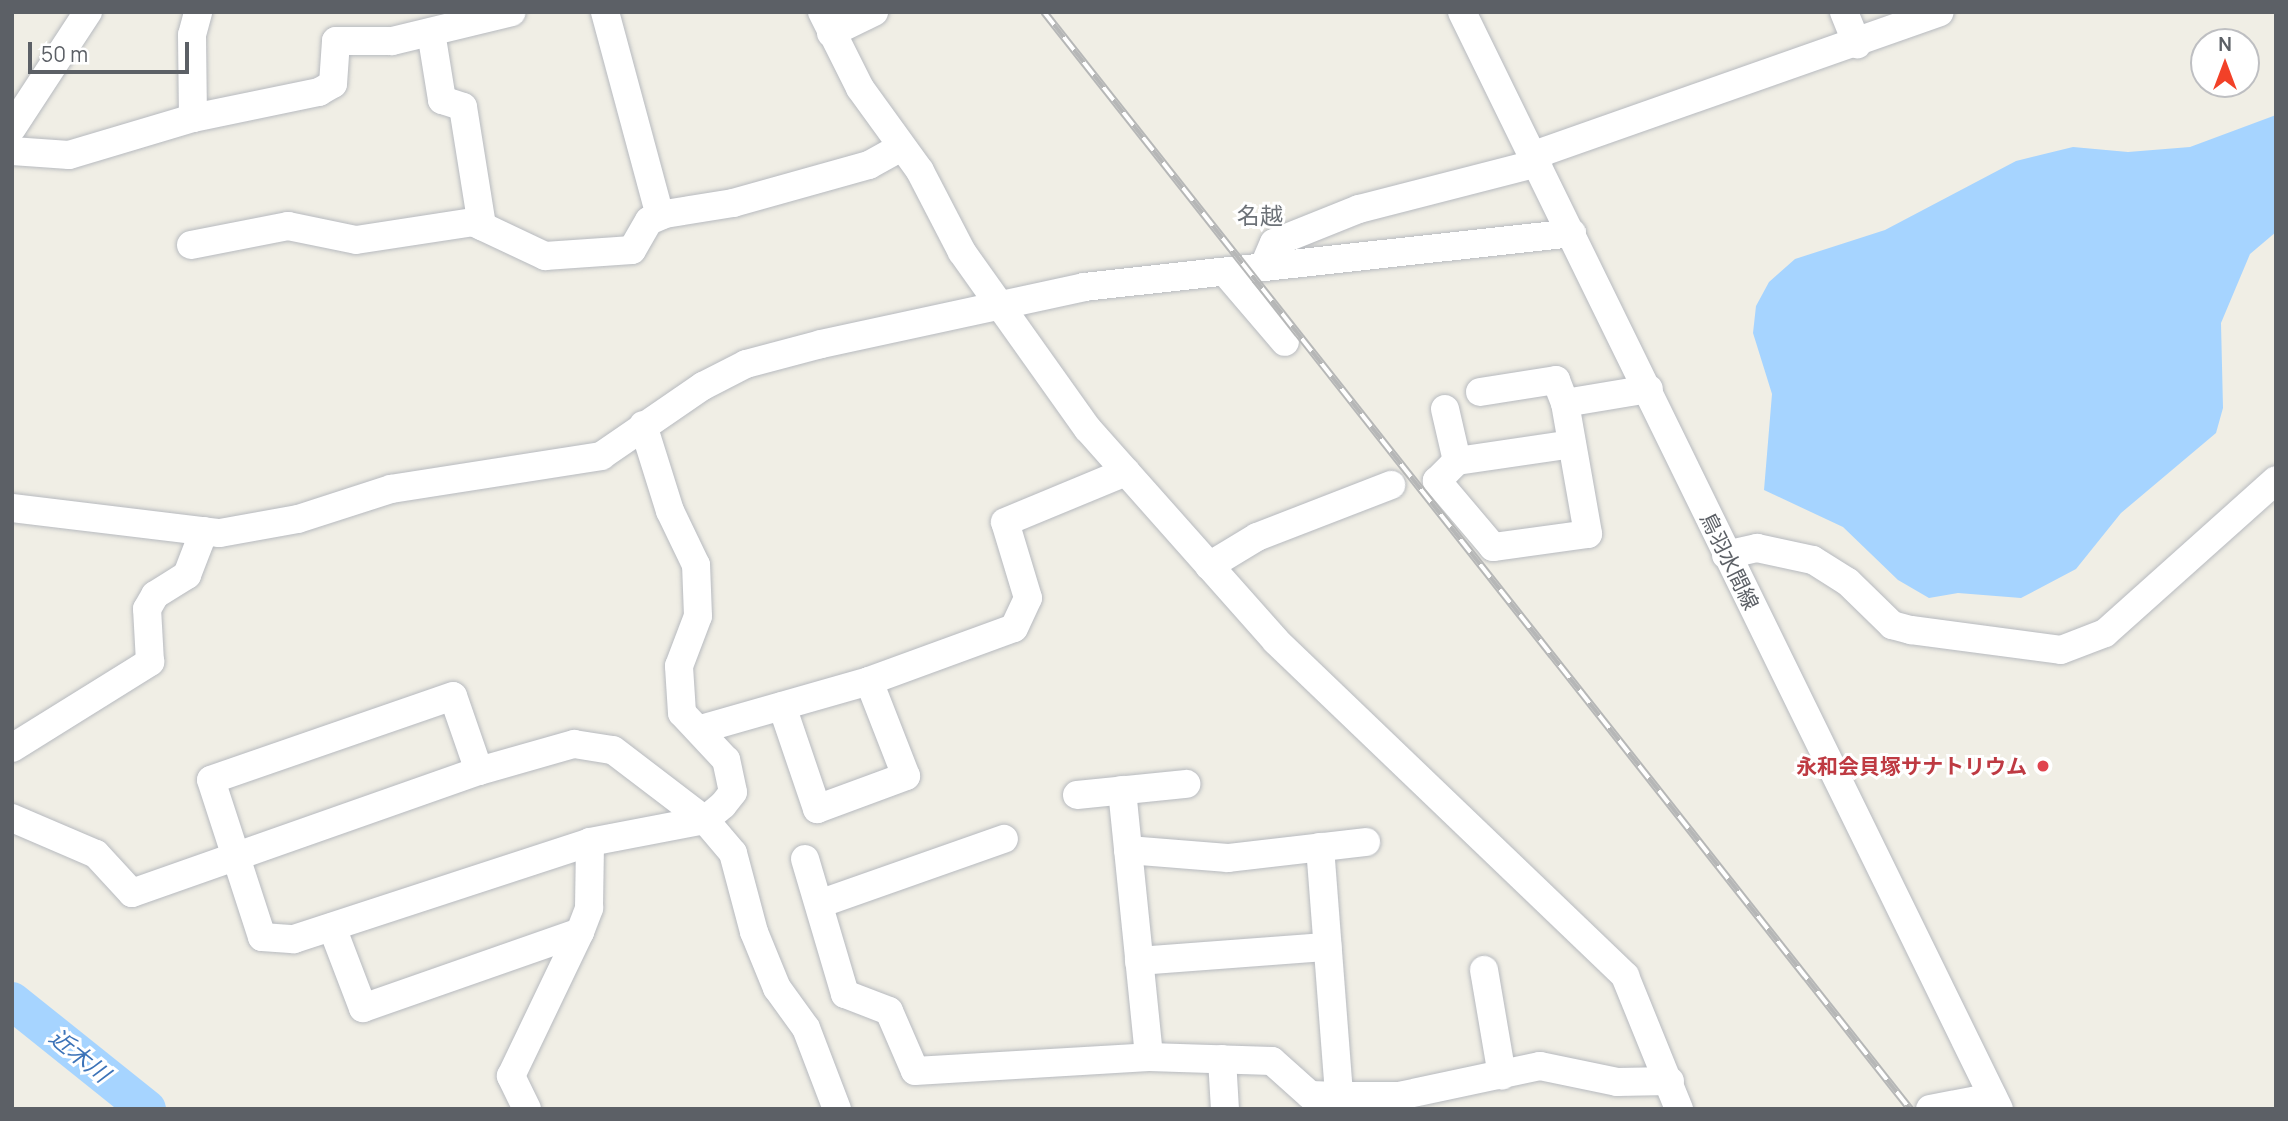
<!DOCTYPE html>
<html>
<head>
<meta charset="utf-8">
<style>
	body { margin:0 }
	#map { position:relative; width:2288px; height:1121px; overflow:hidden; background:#f0eee5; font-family:Manrope,"Noto Sans JP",sans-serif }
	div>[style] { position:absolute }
	.water>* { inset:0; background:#a6d4ff }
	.river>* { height:38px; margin:-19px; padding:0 19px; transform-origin:19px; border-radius:19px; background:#a6d4ff }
	.roads { filter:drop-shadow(0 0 2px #b7babf) drop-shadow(0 0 2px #b7babf) }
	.minor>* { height:28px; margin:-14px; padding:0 14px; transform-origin:14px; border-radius:14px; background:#fff }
	.rail>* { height:8px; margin-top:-4px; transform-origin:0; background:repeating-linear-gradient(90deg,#fff 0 16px,#b6b7b7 0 32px); box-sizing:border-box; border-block:2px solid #b6b7b7 }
	.dots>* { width:19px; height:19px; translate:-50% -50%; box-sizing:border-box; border:4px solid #fff; border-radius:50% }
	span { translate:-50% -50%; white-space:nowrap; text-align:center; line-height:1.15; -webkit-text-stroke:6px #fff; paint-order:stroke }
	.street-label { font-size:21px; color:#5c6066 }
	.health-label { font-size:21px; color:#be3a42; font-weight:700 }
	.right { translate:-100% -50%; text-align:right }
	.neighbourhood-label { font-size:23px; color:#6d7278 }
	.water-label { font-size:23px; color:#3c73b8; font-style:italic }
	.frame { position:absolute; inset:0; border:14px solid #5c6066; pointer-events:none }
	.north { position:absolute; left:2190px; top:28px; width:70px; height:70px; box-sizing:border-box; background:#fff; border:2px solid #bebfc2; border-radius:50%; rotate:0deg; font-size:19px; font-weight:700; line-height:28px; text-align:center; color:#5c6066 }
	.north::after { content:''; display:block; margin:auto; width:24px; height:32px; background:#f24128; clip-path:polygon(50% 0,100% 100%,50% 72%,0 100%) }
	.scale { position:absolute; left:28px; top:42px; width:161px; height:32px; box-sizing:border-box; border:4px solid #5c6066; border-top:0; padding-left:9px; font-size:21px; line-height:24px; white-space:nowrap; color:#5c6066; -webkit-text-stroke:5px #fff; paint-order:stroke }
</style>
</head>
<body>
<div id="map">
	<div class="water">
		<i style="clip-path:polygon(2276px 115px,2276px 232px,2250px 254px,2221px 323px,2223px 408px,2216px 433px,2121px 513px,2076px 569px,2021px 598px,1958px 593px,1929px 598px,1898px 580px,1843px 527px,1764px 490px,1772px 394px,1753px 333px,1756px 306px,1769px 282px,1795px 259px,1885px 230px,2016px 161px,2073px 147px,2128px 152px,2190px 147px)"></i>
	</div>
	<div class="river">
		<i style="left:12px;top:1001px;width:173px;rotate:38.7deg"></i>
	</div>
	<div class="roads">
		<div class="minor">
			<i style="left:605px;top:12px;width:211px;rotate:74.9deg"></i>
			<i style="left:822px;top:12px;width:85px;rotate:63.4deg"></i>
			<i style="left:860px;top:88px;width:102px;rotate:54.1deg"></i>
			<i style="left:920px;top:171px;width:91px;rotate:62.6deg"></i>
			<i style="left:962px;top:252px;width:217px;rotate:54.6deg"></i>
			<i style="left:1088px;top:429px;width:283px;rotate:48.4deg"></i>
			<i style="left:1276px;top:641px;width:484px;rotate:43.8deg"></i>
			<i style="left:1625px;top:976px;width:144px;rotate:67.9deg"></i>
			<i style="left:1462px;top:12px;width:1221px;rotate:63.92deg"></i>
			<i style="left:1844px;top:12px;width:35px;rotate:68deg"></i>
			<i style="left:431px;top:32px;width:69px;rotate:80.8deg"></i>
			<i style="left:442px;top:100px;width:22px;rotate:18deg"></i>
			<i style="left:463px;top:107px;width:121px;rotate:80.9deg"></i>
			<i style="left:831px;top:33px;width:48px;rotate:-26deg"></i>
			<i style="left:193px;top:118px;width:83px;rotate:-90.7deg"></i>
			<i style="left:192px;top:35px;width:24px;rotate:-75deg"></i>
			<i style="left:12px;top:128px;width:139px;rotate:-56.8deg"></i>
			<i style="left:12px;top:151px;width:57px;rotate:4deg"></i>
			<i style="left:69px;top:155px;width:129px;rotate:-16.6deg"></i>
			<i style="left:193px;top:118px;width:129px;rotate:-11.7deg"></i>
			<i style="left:319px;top:92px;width:16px;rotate:-30deg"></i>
			<i style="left:333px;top:84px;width:43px;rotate:-86deg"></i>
			<i style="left:336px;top:41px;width:56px"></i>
			<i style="left:392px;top:41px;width:123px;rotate:-13.6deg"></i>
			<i style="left:1534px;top:155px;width:430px;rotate:-19.4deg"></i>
			<i style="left:191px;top:245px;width:99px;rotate:-11.1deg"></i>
			<i style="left:288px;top:226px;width:69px;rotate:11.6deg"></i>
			<i style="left:356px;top:240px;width:118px;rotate:-8.7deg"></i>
			<i style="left:473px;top:222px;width:80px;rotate:25.3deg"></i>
			<i style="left:545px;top:256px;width:87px;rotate:-3.9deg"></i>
			<i style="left:632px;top:250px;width:34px;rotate:-60deg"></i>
			<i style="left:649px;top:221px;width:17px;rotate:-24deg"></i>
			<i style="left:665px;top:214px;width:69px;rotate:-9.2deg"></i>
			<i style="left:733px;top:203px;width:141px;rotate:-15.6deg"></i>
			<i style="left:869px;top:165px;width:35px;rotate:-29deg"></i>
			<i style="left:1264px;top:266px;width:25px;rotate:-67deg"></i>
			<i style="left:1274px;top:243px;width:92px;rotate:-21.8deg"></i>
			<i style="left:1359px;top:209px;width:185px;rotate:-14.4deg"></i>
			<i style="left:1225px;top:272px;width:92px;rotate:49.4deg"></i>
			<i style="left:1480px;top:392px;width:77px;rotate:-9deg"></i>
			<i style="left:1556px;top:380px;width:25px;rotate:69deg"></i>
			<i style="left:1565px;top:403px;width:133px;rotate:80deg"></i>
			<i style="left:1588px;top:534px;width:96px;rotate:172.2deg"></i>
			<i style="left:1493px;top:547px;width:87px;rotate:-130.3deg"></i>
			<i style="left:1437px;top:481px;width:28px;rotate:-45deg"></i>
			<i style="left:1457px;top:461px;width:116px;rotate:-8.4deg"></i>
			<i style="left:1565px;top:403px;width:85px;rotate:-9.5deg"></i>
			<i style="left:1445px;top:409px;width:53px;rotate:77deg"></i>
			<i style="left:12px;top:508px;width:209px;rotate:6.9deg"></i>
			<i style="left:220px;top:533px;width:79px;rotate:-10.2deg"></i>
			<i style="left:298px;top:519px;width:98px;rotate:-17.9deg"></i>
			<i style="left:391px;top:489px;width:213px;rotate:-8.9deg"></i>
			<i style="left:601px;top:456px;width:124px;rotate:-34.5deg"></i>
			<i style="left:703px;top:386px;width:48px;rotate:-27.1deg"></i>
			<i style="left:746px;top:364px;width:78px;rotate:-14.9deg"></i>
			<i style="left:821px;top:344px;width:269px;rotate:-12.2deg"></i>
			<i style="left:1084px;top:287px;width:491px;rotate:-6.3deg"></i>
			<i style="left:1726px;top:555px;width:32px;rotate:-13deg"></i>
			<i style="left:1757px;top:548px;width:57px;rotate:12.1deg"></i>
			<i style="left:1813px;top:560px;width:41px;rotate:32.2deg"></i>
			<i style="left:1848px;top:582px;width:62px;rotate:44.3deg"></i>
			<i style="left:1892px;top:625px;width:20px;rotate:15deg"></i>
			<i style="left:1911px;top:630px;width:151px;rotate:7.6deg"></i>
			<i style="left:2061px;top:650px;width:47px;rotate:-21.1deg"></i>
			<i style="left:2105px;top:633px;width:229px;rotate:-41.8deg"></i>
			<i style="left:1209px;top:566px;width:56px;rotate:-31.1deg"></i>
			<i style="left:1257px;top:537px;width:144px;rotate:-21.2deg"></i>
			<i style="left:782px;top:706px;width:109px;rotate:71.2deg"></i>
			<i style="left:817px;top:809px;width:95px;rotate:-20.3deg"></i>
			<i style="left:906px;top:776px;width:102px;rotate:-111.3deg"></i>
			<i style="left:701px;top:729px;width:175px;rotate:-15.9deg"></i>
			<i style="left:869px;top:681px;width:154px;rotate:-20.1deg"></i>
			<i style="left:1014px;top:628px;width:33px;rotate:-65deg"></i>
			<i style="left:1028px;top:598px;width:79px;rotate:-106.8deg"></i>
			<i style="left:1005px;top:522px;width:131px;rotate:-22.5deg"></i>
			<i style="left:12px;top:748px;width:163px;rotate:-31.9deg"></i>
			<i style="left:150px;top:662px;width:53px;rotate:-93.2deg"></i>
			<i style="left:147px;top:609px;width:16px;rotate:-60deg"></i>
			<i style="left:155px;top:595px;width:38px;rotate:-32deg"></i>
			<i style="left:187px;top:575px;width:47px;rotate:-68.9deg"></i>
			<i style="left:479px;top:771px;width:79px;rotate:-109.1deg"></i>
			<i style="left:453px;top:696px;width:256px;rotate:160.9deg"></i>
			<i style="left:211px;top:780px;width:165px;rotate:72deg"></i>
			<i style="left:262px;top:937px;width:32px;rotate:4deg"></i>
			<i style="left:294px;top:939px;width:311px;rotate:-18.1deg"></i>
			<i style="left:590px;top:842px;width:117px;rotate:-10.8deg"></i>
			<i style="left:705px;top:820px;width:23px;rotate:-40deg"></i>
			<i style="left:723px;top:805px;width:16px;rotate:-52deg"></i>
			<i style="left:733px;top:792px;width:33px;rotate:-102deg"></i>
			<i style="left:726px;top:760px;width:64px;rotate:-133.1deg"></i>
			<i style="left:682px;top:713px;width:47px;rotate:-93.7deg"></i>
			<i style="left:679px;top:666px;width:53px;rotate:-69.2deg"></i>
			<i style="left:698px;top:616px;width:51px;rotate:-92.2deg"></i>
			<i style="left:696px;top:565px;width:60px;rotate:-115.7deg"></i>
			<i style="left:670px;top:511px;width:90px;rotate:-107.4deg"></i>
			<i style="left:1122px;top:790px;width:268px;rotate:84.2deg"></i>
			<i style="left:1077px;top:795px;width:110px;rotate:-5.8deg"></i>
			<i style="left:12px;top:818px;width:91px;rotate:23.2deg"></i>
			<i style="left:96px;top:854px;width:53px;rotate:47.3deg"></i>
			<i style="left:132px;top:893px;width:368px;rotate:-19.4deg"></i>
			<i style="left:479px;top:771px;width:99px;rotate:-15.9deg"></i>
			<i style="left:574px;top:744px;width:39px;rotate:9deg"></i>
			<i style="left:613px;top:750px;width:116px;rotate:37.3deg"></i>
			<i style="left:705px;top:820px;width:43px;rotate:49.7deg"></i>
			<i style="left:733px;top:853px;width:82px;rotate:75.1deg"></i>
			<i style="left:754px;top:932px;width:61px;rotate:67.7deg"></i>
			<i style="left:777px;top:988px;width:49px;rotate:54.1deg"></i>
			<i style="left:806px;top:1028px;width:87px;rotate:69.1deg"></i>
			<i style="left:1320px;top:847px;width:250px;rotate:85.6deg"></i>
			<i style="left:1128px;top:850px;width:100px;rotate:4.6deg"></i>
			<i style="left:1228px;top:858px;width:139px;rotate:-6.6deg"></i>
			<i style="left:805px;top:859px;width:141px;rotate:73.5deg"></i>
			<i style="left:845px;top:994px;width:47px;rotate:21.1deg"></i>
			<i style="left:889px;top:1011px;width:65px;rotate:66.6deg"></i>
			<i style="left:915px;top:1071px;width:234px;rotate:-3.4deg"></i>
			<i style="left:1149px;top:1057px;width:123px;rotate:1.9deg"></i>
			<i style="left:1272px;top:1061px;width:51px;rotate:41.8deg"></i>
			<i style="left:1310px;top:1095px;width:29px;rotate:2deg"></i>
			<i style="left:1339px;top:1096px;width:60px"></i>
			<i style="left:1399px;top:1096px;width:144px;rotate:-12deg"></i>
			<i style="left:1540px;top:1066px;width:79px;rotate:11.7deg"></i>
			<i style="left:1617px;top:1082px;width:53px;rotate:-1.1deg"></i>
			<i style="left:819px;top:904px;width:196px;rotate:-19.4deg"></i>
			<i style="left:332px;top:927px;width:87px;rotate:69.1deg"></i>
			<i style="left:363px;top:1008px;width:230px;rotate:-19.3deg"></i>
			<i style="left:580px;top:932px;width:26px;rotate:-69deg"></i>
			<i style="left:589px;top:908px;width:66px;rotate:-89.1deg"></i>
			<i style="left:1139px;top:961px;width:189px;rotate:-4.3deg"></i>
			<i style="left:1484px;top:970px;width:107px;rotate:80.3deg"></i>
			<i style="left:1222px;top:1059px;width:50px;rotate:86.6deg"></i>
			<i style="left:527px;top:1109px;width:37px;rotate:-116deg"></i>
			<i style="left:511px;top:1076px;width:160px;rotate:-64.4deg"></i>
			<i style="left:1930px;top:1109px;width:64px;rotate:-10.8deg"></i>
		</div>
	</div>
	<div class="rail">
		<i style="left:1044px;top:12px;width:1398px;rotate:51.71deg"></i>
	</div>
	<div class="dots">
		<i style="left:2043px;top:766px;background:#e0444e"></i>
	</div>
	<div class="street-label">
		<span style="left:1730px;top:561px;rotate:64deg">鳥羽水間線</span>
	</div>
	<div class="health-label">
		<span class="right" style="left:2027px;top:766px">永和会貝塚サナトリウム</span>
	</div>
	<div class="neighbourhood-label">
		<span style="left:1260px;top:215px">名越</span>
	</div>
	<div class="water-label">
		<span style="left:80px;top:1055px;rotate:39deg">近木川</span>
	</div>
	<div class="frame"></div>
	<div class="north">N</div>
	<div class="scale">50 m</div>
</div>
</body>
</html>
